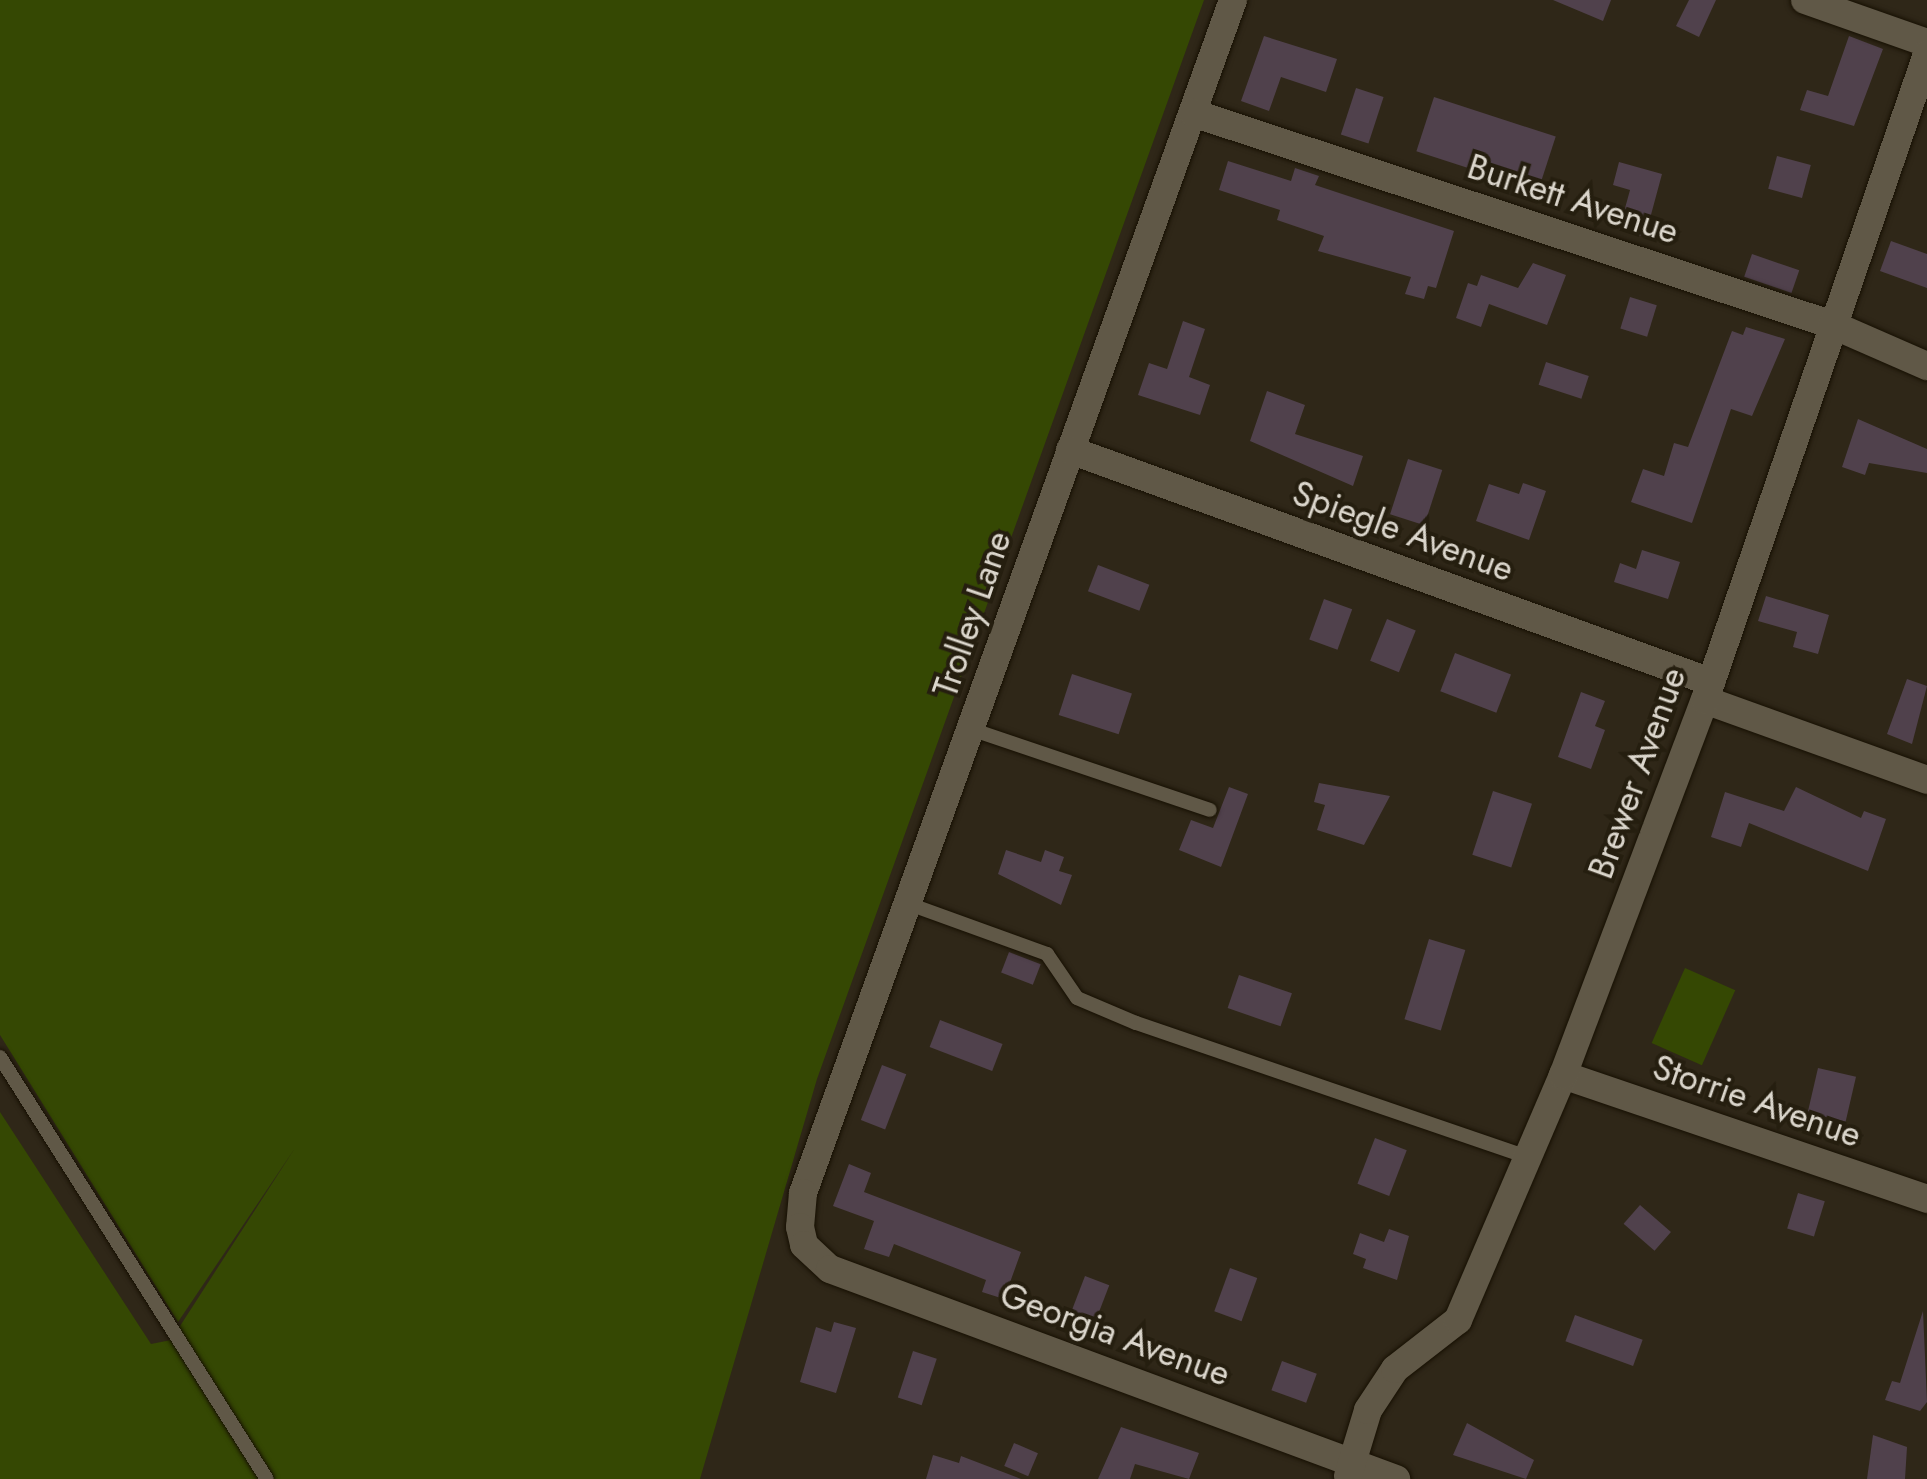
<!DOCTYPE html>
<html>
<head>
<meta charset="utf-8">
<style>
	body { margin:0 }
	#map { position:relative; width:1927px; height:1479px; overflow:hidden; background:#2f2718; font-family:Jost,sans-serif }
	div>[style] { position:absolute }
	.green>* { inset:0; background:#354803; transform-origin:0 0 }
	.building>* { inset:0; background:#50414c; transform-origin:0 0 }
	.roads { filter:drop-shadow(0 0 2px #171003) drop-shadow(0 0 2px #171003) }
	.service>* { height:14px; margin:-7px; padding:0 7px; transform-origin:7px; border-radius:7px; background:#605847 }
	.minor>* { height:28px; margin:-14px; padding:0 14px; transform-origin:14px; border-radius:14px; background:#605847 }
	span { translate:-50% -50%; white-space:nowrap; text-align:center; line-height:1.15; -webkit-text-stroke:8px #251e0f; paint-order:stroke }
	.street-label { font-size:35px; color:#dbd6cc }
</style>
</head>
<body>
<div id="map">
	<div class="green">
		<i style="clip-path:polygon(0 0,1204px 0,817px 1079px,700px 1479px,0 1479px,0 1112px,151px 1344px,171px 1340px,295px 1148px,178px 1322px,0 1035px)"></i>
		<i style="left:1685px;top:968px;width:55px;height:82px;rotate:24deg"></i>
	</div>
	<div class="building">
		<i style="clip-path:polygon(1553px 0,1611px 0,1603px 21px)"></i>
		<i style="clip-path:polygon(1689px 0,1716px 0,1699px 37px,1676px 26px)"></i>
		<i style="clip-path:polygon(1264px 36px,1337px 59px,1326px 92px,1281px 77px,1269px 111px,1241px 101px)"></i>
		<i style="clip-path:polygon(1849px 36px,1883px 49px,1854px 126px,1800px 110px,1807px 90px,1828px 96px)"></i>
		<i style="left:1356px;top:88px;width:29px;height:49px;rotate:18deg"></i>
		<i style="left:1434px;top:97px;width:128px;height:57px;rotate:18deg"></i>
		<i style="left:1777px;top:156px;width:35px;height:34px;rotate:15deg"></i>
		<i style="clip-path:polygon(1228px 161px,1291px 181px,1295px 168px,1319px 176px,1315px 185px,1454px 231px,1436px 288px,1428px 286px,1424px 299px,1405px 294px,1411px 277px,1318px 251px,1324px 236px,1277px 220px,1280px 210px,1219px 190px)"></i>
		<i style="clip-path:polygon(1619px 162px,1662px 174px,1645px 237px,1619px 230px,1630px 190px,1613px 185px)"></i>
		<i style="clip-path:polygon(1891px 241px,1927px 254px,1927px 288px,1880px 271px)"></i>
		<i style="left:1752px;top:254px;width:50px;height:24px;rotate:19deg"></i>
		<i style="clip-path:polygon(1533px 263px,1566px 275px,1547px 325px,1489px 304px,1481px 327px,1456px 318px,1468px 283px,1477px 286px,1481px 275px,1518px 288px)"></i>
		<i style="left:1630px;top:297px;width:28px;height:33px;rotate:17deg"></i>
		<i style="clip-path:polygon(1183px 321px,1205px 329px,1189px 377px,1210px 385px,1200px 415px,1138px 395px,1149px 363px,1167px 369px)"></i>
		<i style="clip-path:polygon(1746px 327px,1785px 339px,1752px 416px,1731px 409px,1692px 523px,1631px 502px,1643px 469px,1664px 476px,1674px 443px,1688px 447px,1732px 331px,1743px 335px)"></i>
		<i style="left:1546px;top:362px;width:45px;height:24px;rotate:18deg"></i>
		<i style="clip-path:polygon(1267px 391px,1305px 405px,1295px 434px,1363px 456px,1353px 486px,1250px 441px)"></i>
		<i style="clip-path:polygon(1858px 419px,1927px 449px,1927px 473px,1869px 463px,1865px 475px,1842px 467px)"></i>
		<i style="left:1408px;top:459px;width:36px;height:58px;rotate:18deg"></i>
		<i style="clip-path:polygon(1523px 483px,1546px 491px,1529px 540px,1476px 521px,1489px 484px,1519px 494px)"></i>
		<i style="clip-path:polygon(1642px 550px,1680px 562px,1668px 599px,1614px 582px,1620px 563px,1636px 569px)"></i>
		<i style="left:1098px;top:565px;width:55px;height:28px;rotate:21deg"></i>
		<i style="clip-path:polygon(1766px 596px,1829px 615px,1818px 654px,1793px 647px,1797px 632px,1758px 621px)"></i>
		<i style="left:1324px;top:599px;width:30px;height:43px;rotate:20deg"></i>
		<i style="left:1387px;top:619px;width:31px;height:45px;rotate:22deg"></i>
		<i style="left:1455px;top:653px;width:60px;height:41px;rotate:21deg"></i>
		<i style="left:1072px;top:674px;width:63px;height:43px;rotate:18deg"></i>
		<i style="clip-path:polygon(1907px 679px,1927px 686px,1912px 744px,1887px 734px)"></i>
		<i style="clip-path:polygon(1581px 692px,1605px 701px,1595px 726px,1605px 730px,1591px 769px,1558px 757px)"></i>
		<i style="clip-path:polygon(1319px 783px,1390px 796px,1364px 845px,1317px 830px,1325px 805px,1314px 802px)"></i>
		<i style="clip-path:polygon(1229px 787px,1248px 794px,1221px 867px,1179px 850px,1191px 820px,1213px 828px)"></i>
		<i style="clip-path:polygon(1796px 787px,1861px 818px,1864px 811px,1886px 819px,1868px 871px,1749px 823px,1741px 847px,1711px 837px,1725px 792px,1784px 811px)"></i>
		<i style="left:1493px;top:791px;width:41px;height:67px;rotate:18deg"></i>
		<i style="clip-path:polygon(1006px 850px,1041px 862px,1045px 850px,1064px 857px,1059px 871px,1072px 875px,1061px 905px,998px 874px)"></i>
		<i style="left:1429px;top:939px;width:38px;height:84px;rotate:17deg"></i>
		<i style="left:1009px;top:952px;width:34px;height:22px;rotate:21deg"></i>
		<i style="left:1239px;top:975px;width:56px;height:35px;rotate:19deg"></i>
		<i style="left:940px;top:1020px;width:67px;height:29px;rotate:21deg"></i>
		<i style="left:882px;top:1065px;width:26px;height:59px;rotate:21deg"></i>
		<i style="left:1818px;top:1068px;width:39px;height:46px;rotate:13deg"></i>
		<i style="left:1375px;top:1138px;width:34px;height:49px;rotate:21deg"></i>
		<i style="clip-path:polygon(849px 1164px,871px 1173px,864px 1192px,1021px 1252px,1004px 1299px,982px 1292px,986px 1280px,894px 1244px,889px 1257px,864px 1249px,874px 1221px,833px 1206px)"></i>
		<i style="left:1798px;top:1193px;width:28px;height:37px;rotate:17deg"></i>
		<i style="left:1640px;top:1205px;width:41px;height:25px;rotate:41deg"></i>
		<i style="clip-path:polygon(1389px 1229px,1409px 1236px,1397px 1280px,1363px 1268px,1366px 1259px,1353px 1254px,1360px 1233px,1384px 1242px)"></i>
		<i style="left:1230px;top:1268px;width:29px;height:46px;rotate:20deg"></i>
		<i style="left:1085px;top:1276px;width:26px;height:42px;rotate:21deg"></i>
		<i style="clip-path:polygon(1923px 1311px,1927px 1402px,1920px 1411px,1885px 1400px,1892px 1381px,1900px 1383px)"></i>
		<i style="left:1575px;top:1315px;width:72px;height:28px;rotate:20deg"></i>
		<i style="clip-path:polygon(834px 1322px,856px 1328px,836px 1393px,800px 1382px,816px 1327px,831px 1332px)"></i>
		<i style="left:913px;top:1351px;width:25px;height:49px;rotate:18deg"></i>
		<i style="left:1282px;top:1361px;width:37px;height:31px;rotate:20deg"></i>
		<i style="clip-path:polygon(1467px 1423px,1534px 1460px,1526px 1479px,1453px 1455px)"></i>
		<i style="clip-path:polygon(1121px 1427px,1199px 1453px,1189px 1479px,1135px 1464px,1130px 1479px,1098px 1479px)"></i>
		<i style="clip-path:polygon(1873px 1435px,1907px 1447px,1905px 1479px,1867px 1479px)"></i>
		<i style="left:1014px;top:1443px;width:26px;height:25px;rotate:23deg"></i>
		<i style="clip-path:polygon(933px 1455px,959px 1463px,961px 1456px,1021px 1479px,926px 1479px)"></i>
	</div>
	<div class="roads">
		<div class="service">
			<i style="left:971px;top:729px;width:252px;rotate:18.7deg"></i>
			<i style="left:909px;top:904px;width:147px;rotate:19.9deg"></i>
			<i style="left:1047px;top:954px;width:53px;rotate:55.7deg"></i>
			<i style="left:1077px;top:998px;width:64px;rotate:23deg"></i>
			<i style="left:1136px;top:1023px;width:414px;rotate:18.9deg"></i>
			<i style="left:0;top:1057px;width:499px;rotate:57.7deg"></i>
		</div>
		<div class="minor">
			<i style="left:1233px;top:0;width:1268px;rotate:109.82deg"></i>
			<i style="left:803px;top:1193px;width:34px;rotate:95deg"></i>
			<i style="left:800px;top:1227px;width:18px;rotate:77deg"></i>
			<i style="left:804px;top:1245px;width:35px;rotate:43deg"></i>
			<i style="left:830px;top:1269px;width:604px;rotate:20.36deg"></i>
			<i style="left:1805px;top:0;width:129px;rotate:19.4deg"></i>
			<i style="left:1193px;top:113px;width:674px;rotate:18.33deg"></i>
			<i style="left:1833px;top:325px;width:103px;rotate:23.6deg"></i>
			<i style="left:1070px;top:450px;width:682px;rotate:19.9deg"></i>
			<i style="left:1705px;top:700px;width:236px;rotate:19.8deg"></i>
			<i style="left:1563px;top:1075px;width:385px;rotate:18.8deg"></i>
			<i style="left:1348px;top:1476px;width:69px;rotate:-73.1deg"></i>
			<i style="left:1368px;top:1410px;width:49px;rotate:-56.6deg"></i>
			<i style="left:1395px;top:1369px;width:80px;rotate:-37.9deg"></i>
			<i style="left:1458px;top:1320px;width:267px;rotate:-66.8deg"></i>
			<i style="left:1563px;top:1075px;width:401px;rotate:-69.3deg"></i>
			<i style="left:1705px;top:700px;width:683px;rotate:-71.03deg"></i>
		</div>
	</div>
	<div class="street-label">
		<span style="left:1573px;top:199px;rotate:18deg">Burkett Avenue</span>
		<span style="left:1403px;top:531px;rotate:20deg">Spiegle Avenue</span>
		<span style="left:972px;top:614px;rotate:-71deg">Trolley Lane</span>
		<span style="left:1637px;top:773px;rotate:-70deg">Brewer Avenue</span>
		<span style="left:1757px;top:1101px;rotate:19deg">Storrie Avenue</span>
		<span style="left:1115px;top:1334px;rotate:20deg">Georgia Avenue</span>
	</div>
</div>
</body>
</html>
